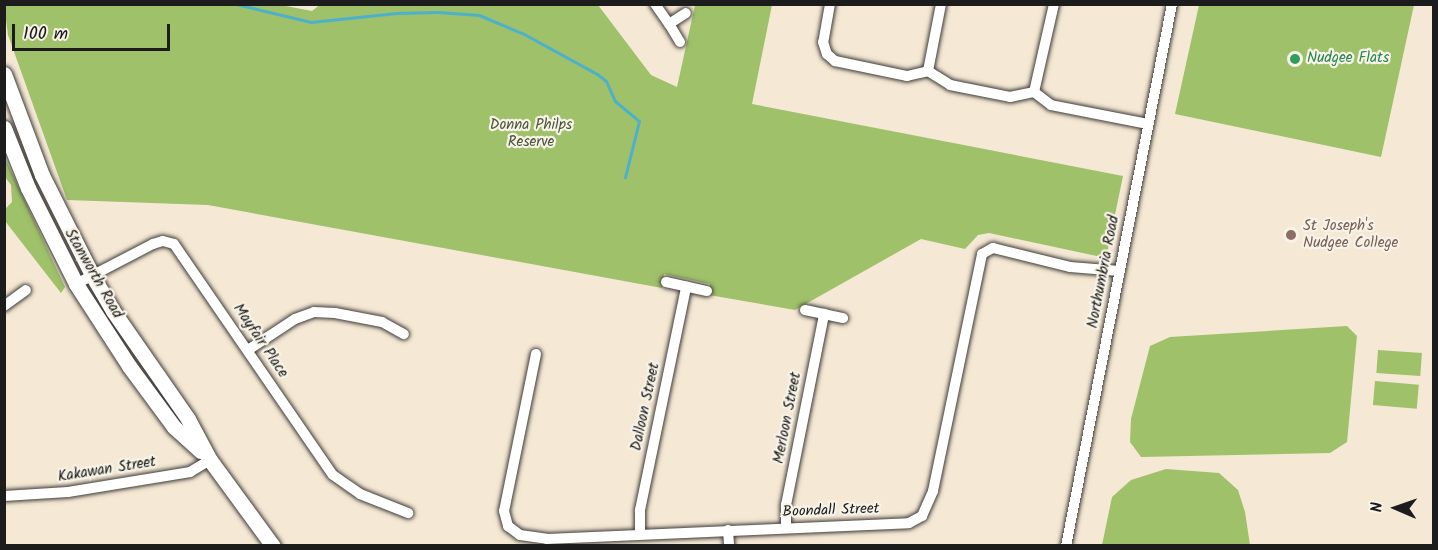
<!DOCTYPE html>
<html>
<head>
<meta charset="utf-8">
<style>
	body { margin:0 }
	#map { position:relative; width:1438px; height:550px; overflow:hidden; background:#f5e8d4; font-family:Kalam,sans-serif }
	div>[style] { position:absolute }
	.green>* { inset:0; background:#9fc16a; transform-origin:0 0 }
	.stream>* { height:3px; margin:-1.5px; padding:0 1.5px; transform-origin:1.5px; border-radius:1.5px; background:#4db1cc }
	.roads { filter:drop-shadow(0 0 2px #3d3b38) drop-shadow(0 0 2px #3d3b38) }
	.minor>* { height:10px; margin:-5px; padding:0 5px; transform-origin:5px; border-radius:5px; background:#fff }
	.secondary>* { height:15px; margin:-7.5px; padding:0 7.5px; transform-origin:7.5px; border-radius:7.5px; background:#fff }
	.dots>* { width:16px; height:16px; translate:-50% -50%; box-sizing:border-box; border:3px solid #f7f3e8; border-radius:50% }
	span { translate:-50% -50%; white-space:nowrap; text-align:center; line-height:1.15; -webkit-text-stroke:4.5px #f7f3e8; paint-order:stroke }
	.leisure-label { font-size:15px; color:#27864d }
	.left { translate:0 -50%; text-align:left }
	.park-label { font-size:15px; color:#4a5637 }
	.education-label { font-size:15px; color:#785e54 }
	.street-label { font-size:15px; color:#1c1c1c }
	.frame { position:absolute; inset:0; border:6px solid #1c1c1c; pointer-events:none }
	.north { position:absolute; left:1366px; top:478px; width:60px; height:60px; -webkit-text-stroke:4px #f7f3e8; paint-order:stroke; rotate:272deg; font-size:16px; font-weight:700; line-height:24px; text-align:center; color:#1c1c1c }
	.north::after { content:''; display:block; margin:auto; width:21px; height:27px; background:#1c1c1c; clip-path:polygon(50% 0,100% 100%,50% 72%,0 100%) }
	.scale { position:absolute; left:12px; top:24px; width:158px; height:27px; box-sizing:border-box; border:3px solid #1c1c1c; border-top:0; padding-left:8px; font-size:18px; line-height:21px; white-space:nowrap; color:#1c1c1c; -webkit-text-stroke:4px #f7f3e8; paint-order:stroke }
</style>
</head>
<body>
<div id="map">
	<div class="green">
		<i style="clip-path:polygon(275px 4px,312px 11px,321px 4px,598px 5px,651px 75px,677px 87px,695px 5px,772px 5px,752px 104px,1123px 176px,1106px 258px,989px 233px,978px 235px,965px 249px,921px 239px,795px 310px,709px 295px,710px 284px,664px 274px,662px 288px,208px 205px,67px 200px,8px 35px,4px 5px)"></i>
		<i style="clip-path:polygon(1199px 5px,1414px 5px,1381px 157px,1175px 114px)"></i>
		<i style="clip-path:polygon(5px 158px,65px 287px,61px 293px,5px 221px,5px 209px,12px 202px,11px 185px,5px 177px)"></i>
		<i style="clip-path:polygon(1347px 326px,1357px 336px,1347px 442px,1330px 453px,1141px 457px,1130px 442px,1131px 419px,1150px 346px,1170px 337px)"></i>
		<i style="left:1378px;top:350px;width:44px;height:23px;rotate:4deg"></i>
		<i style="left:1375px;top:381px;width:44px;height:24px;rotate:5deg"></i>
		<i style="clip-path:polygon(1166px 469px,1219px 473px,1238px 490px,1245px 512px,1250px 545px,1102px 545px,1112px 497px,1131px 480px)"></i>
	</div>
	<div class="stream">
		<i style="left:236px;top:4px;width:77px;rotate:13.5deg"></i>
		<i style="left:311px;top:22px;width:86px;rotate:-6deg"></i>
		<i style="left:397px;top:13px;width:41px;rotate:-1.4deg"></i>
		<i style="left:438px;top:12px;width:41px;rotate:4.2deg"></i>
		<i style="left:479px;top:15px;width:49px;rotate:22.9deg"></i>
		<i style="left:524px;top:34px;width:83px;rotate:28.7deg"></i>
		<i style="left:597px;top:74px;width:11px;rotate:38deg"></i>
		<i style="left:606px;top:81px;width:22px;rotate:66deg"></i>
		<i style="left:615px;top:101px;width:31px;rotate:40deg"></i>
		<i style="left:639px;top:121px;width:58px;rotate:104deg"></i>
	</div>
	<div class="roads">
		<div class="minor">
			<i style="left:655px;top:4px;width:24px;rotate:55deg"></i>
			<i style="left:830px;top:4px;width:39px;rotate:100deg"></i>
			<i style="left:823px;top:42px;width:13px;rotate:72deg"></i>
			<i style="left:827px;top:54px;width:11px;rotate:41deg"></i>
			<i style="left:835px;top:61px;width:74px;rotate:11.8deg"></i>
			<i style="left:907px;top:76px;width:22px;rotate:-13deg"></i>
			<i style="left:928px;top:71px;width:26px;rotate:32deg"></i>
			<i style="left:950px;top:85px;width:61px;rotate:11.3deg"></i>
			<i style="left:1010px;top:97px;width:25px;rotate:-12deg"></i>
			<i style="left:1034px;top:92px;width:21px;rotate:37deg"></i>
			<i style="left:1051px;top:105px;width:99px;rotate:11.1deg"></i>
			<i style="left:680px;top:42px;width:21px;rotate:-121deg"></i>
			<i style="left:669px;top:24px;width:20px;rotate:-33deg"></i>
			<i style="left:928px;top:71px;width:68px;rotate:-79deg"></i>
			<i style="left:1034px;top:92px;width:90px;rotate:-77.2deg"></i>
			<i style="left:666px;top:282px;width:42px;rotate:12.4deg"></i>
			<i style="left:76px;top:284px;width:87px;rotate:-27.5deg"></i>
			<i style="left:153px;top:244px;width:10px;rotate:-17deg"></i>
			<i style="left:163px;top:241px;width:11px;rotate:15deg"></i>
			<i style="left:174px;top:244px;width:280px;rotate:55.5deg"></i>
			<i style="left:333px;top:475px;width:33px;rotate:35deg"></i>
			<i style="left:360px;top:494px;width:52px;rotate:21.6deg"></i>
			<i style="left:4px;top:306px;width:27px;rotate:-36deg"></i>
			<i style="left:805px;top:310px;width:39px;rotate:12deg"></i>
			<i style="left:248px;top:350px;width:56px;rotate:-33.4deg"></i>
			<i style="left:295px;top:319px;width:20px;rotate:-20deg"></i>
			<i style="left:314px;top:312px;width:21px;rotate:3deg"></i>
			<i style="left:335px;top:313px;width:48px;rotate:10.8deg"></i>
			<i style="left:382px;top:322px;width:25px;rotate:29deg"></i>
			<i style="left:536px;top:354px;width:160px;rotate:101.5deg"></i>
			<i style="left:504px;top:511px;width:16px;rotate:75deg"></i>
			<i style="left:508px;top:526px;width:15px;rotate:37deg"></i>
			<i style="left:520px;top:535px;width:27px;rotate:8deg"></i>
			<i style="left:547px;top:539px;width:362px;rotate:-2.5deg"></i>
			<i style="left:909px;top:523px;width:15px;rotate:-28deg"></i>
			<i style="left:922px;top:516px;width:27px;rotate:-66deg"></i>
			<i style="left:933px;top:491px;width:242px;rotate:-78.3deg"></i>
			<i style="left:982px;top:254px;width:13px;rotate:-29deg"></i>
			<i style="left:993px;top:248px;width:79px;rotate:13.9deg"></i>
			<i style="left:1070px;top:267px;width:50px;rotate:4.6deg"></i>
			<i style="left:4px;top:496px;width:64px;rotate:-3.6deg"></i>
			<i style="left:68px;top:492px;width:124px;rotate:-9.3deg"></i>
			<i style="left:190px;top:472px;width:23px;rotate:-31deg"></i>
			<i style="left:786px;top:527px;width:22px;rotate:-90deg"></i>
			<i style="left:786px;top:505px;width:195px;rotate:-78.7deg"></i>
			<i style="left:728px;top:530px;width:16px;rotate:86deg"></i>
			<i style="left:640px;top:534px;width:24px;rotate:-90deg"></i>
			<i style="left:640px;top:510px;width:228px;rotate:-78.3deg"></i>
			<i style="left:1066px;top:546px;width:552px;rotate:-78.93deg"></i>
		</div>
		<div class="secondary">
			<i style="left:4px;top:74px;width:108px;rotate:69.4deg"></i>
			<i style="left:42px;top:175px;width:112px;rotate:63.4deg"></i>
			<i style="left:92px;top:275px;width:42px;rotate:59.7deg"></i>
			<i style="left:113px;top:311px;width:131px;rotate:55.2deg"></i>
			<i style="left:188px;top:419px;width:47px;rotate:61.8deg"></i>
			<i style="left:210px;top:460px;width:107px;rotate:53.8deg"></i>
			<i style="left:4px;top:128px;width:65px;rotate:68.2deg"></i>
			<i style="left:28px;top:188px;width:107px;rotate:63.4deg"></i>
			<i style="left:76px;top:284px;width:98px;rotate:57.1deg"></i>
			<i style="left:129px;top:366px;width:76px;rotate:53.6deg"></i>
			<i style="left:174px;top:427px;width:36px;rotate:42deg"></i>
		</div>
	</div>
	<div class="dots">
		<i style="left:1295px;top:59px;background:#2e9e5b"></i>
		<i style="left:1291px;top:235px;background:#8d6e63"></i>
	</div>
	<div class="leisure-label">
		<span class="left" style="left:1307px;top:59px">Nudgee Flats</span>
	</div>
	<div class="park-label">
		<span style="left:531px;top:134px">Donna Philps<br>Reserve</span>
	</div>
	<div class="education-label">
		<span class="left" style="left:1303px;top:235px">St Joseph's<br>Nudgee College</span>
	</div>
	<div class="street-label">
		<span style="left:1104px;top:272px;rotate:-79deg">Northumbria Road</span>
		<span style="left:93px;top:274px;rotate:60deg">Stanworth Road</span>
		<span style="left:260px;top:341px;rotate:56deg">Mayfair Place</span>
		<span style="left:646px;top:407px;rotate:-78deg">Dalloon Street</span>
		<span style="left:788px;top:418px;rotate:-79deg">Merloon Street</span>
		<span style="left:107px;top:470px;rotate:-9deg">Kakawan Street</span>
		<span style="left:831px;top:511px;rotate:-2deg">Boondall Street</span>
	</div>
	<div class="frame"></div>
	<div class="north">N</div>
	<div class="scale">100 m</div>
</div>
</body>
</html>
